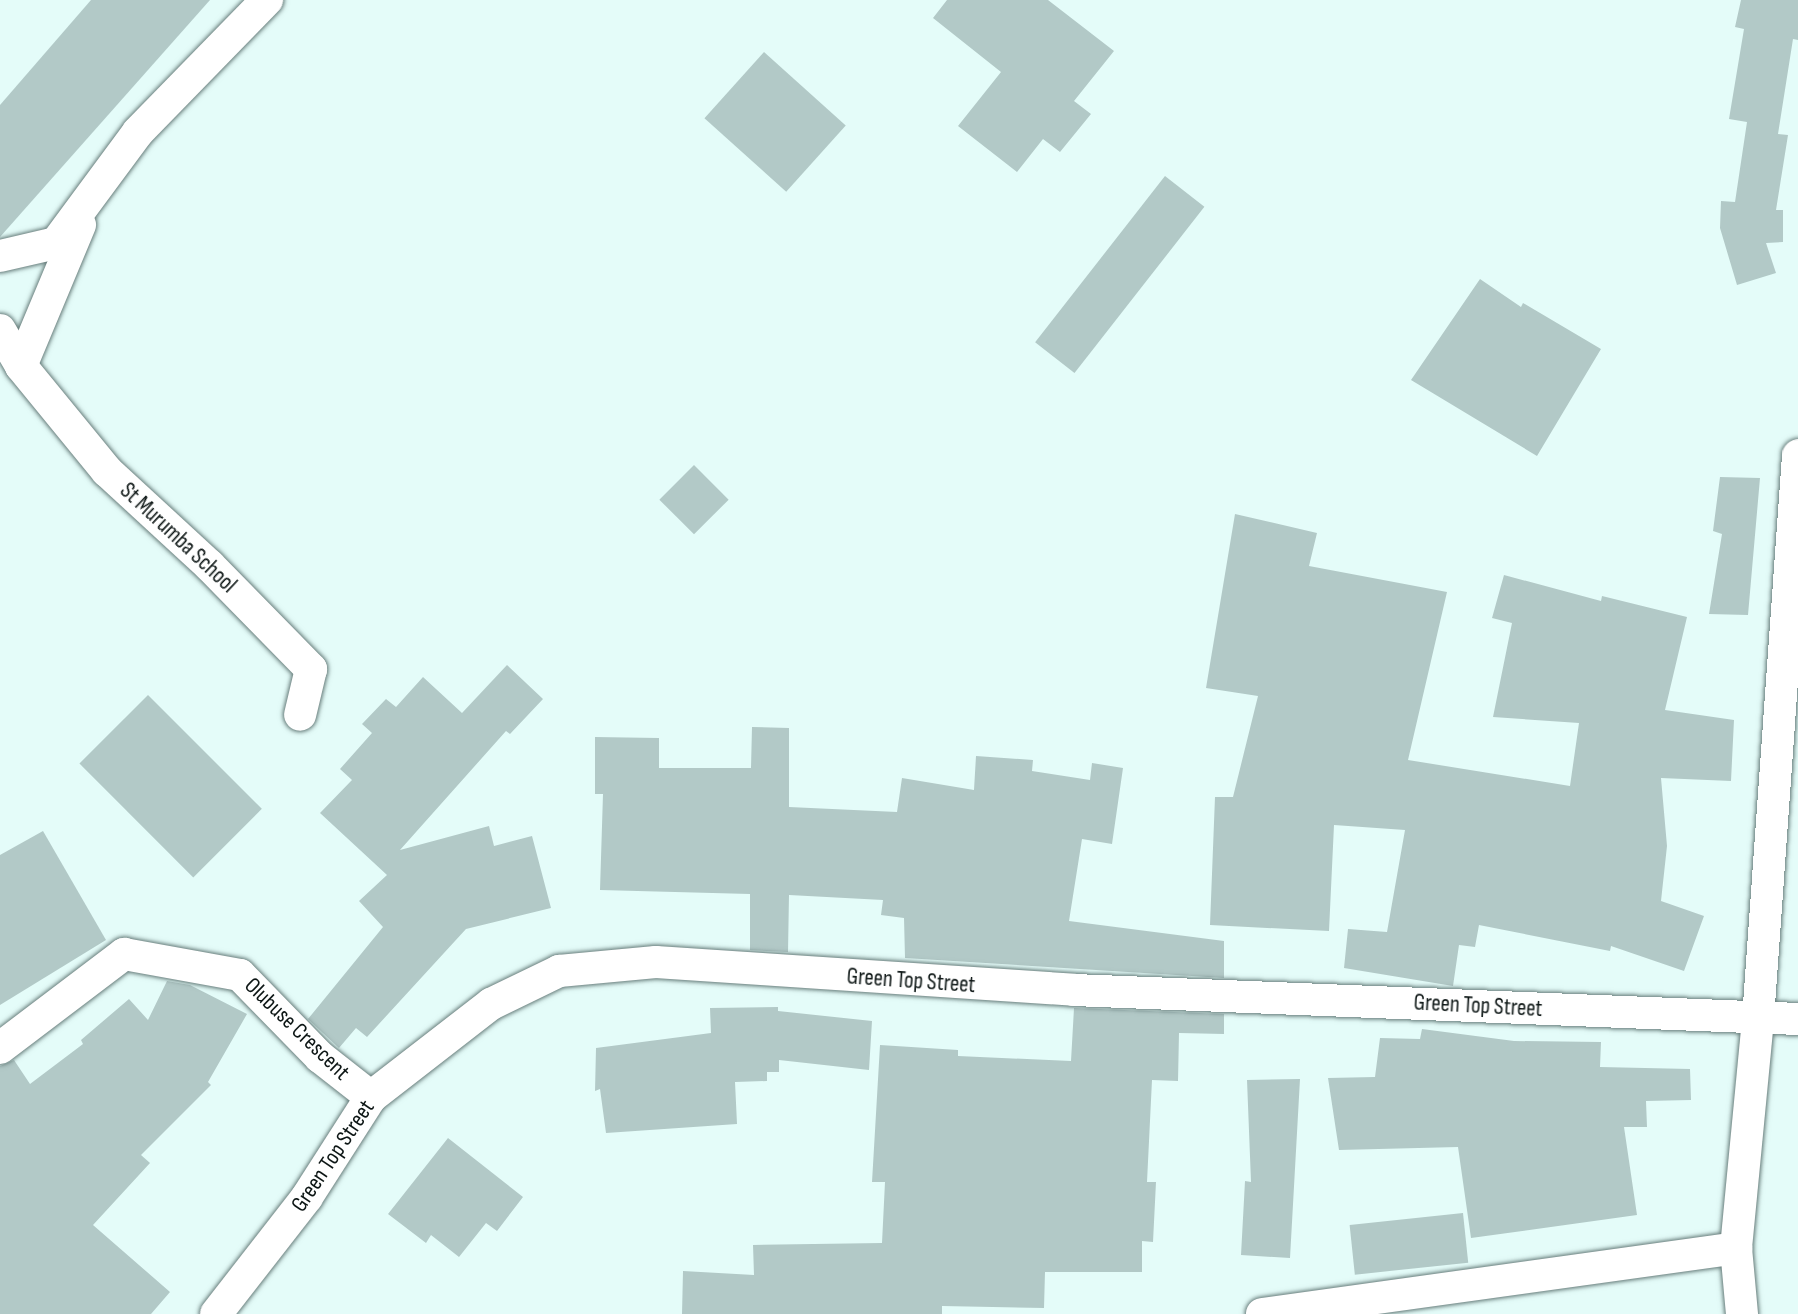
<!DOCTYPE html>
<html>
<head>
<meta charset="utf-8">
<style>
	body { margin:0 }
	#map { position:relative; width:1798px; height:1314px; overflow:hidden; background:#e4fcf9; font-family:"Sofia Sans Condensed",sans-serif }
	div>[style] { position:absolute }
	.building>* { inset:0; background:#b2c9c7; transform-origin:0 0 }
	.roads { filter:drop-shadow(0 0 2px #687e7c) drop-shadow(0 0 2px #687e7c) }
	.minor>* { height:32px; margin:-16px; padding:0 16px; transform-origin:16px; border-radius:16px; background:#fff }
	span { translate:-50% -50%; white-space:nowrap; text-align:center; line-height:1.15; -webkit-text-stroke:5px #fff; paint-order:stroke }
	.street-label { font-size:23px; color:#0d1615 }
</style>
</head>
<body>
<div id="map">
	<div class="building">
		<i style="clip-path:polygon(91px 0,210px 0,0 237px,0 105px)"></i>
		<i style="clip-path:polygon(947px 0,1048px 0,1114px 51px,1074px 101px,1091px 114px,1060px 152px,1043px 139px,1017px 172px,958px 126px,1001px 72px,933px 18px)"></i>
		<i style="clip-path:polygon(1741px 0,1798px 0,1798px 40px,1793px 39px,1778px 134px,1788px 135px,1776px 210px,1783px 210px,1783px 242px,1766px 243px,1776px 273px,1737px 285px,1720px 228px,1721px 201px,1735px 202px,1747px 122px,1729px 119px,1744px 29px,1735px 27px)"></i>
		<i style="left:764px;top:52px;width:110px;height:89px;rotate:42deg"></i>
		<i style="left:1165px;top:176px;width:50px;height:211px;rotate:38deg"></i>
		<i style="clip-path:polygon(1480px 279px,1521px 307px,1523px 303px,1601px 349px,1537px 456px,1411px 380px)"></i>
		<i style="left:694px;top:465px;width:49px;height:49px;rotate:45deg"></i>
		<i style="clip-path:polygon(1720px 477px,1760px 478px,1748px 615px,1709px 614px,1722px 534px,1713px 531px)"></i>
		<i style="clip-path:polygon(1235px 514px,1317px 533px,1309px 566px,1447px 592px,1408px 760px,1570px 786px,1579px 723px,1493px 717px,1512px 623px,1492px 618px,1504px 575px,1601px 601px,1602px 596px,1687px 617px,1665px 710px,1734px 720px,1731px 781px,1661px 778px,1667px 846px,1661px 901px,1704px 916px,1684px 971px,1611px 946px,1610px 951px,1479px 925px,1475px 947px,1459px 945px,1453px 986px,1344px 968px,1348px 929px,1387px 932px,1405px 830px,1334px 825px,1329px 931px,1210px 925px,1215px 797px,1233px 797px,1258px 696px,1206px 688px)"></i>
		<i style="clip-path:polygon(507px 665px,543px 699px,510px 734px,506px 731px,400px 850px,489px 826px,494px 846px,532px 836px,551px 908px,466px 929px,367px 1037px,356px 1028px,339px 1048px,308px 1019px,383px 927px,359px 901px,387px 875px,320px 813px,352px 780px,340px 769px,372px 733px,362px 724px,386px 699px,396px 707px,423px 677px,462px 713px)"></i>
		<i style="left:148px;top:695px;width:161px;height:97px;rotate:45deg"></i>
		<i style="clip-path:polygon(752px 727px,789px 728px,789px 807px,897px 812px,902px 778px,974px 790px,976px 756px,1033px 760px,1032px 771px,1090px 780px,1092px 763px,1123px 768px,1112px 844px,1082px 839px,1069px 921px,1224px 941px,1224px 978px,905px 958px,904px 918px,881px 915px,883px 900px,789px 895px,788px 952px,750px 950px,750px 894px,600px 890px,603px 794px,595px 794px,595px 737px,659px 738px,659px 768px,751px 768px)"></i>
		<i style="clip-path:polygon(43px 831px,106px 940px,0 1005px,0 855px)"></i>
		<i style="clip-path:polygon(167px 981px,190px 985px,247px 1014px,208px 1082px,211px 1085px,141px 1155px,150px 1163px,93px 1225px,170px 1292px,151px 1314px,0 1314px,0 1066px,14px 1060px,30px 1084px,83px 1044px,81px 1040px,129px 999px,148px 1020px)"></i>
		<i style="clip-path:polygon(778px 1007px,778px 1011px,872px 1021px,869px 1070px,779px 1060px,779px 1072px,767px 1072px,767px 1081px,735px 1082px,737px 1124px,606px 1133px,600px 1089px,595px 1091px,596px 1048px,711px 1033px,710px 1008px)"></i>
		<i style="clip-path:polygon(1074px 1008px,1224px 1014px,1224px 1034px,1179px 1033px,1178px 1081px,1152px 1080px,1147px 1182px,1156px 1182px,1153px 1242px,1142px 1241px,1142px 1272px,1045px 1272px,1044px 1308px,942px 1306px,942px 1314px,682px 1314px,683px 1271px,754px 1275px,753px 1245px,882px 1243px,885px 1182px,872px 1182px,880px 1045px,958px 1050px,958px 1056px,1071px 1061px)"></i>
		<i style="clip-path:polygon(1422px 1029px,1514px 1041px,1601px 1042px,1600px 1067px,1690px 1069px,1691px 1100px,1646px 1101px,1647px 1127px,1624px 1127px,1637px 1215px,1471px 1238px,1458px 1147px,1339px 1150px,1328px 1078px,1375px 1077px,1380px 1038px,1420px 1039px)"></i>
		<i style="clip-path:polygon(1300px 1079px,1290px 1258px,1241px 1255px,1245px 1181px,1251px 1182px,1247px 1080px)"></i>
		<i style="clip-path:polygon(448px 1138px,523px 1197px,497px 1231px,486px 1223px,459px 1257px,431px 1235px,426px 1243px,388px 1214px)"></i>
		<i style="left:1463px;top:1213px;width:50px;height:114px;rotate:84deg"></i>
	</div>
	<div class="roads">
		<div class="minor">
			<i style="left:0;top:256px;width:57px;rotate:-13.1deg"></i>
			<i style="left:56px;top:243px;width:138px;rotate:-53.5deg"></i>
			<i style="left:138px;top:132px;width:185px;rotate:-45.7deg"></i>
			<i style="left:0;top:330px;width:42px;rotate:59.7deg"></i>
			<i style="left:21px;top:366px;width:136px;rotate:50.7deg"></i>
			<i style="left:107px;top:471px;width:139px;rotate:42.7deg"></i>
			<i style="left:209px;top:565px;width:146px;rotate:45.6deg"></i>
			<i style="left:311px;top:669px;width:47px;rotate:103.4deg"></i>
			<i style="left:21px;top:366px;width:153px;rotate:-67.3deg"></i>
			<i style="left:0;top:1048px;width:156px;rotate:-37.2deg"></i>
			<i style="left:124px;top:954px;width:118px;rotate:10.3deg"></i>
			<i style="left:240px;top:975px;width:115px;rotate:45.7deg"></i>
			<i style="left:320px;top:1057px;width:65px;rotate:38.1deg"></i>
			<i style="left:216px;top:1314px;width:148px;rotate:-52.1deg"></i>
			<i style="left:307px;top:1197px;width:119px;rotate:-57.4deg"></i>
			<i style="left:371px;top:1097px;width:152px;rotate:-37.8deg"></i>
			<i style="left:491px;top:1004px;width:76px;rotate:-25.9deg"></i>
			<i style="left:559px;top:971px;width:97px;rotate:-5.3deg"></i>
			<i style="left:656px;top:962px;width:419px;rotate:3.8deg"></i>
			<i style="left:1074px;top:990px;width:725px;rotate:2.29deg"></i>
			<i style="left:1262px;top:1314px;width:479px;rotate:-7.9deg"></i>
			<i style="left:1742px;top:1314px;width:66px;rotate:-95.2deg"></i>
			<i style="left:1736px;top:1248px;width:230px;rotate:-84.5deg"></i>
			<i style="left:1758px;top:1019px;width:565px;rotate:-85.94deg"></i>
		</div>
	</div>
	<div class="street-label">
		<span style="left:178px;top:538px;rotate:43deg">St Murumba School</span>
		<span style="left:911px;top:981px;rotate:4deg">Green Top Street</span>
		<span style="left:1478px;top:1006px;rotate:3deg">Green Top Street</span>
		<span style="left:297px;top:1029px;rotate:44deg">Olubuse Crescent</span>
		<span style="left:333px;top:1156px;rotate:-56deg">Green Top Street</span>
	</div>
</div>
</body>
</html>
